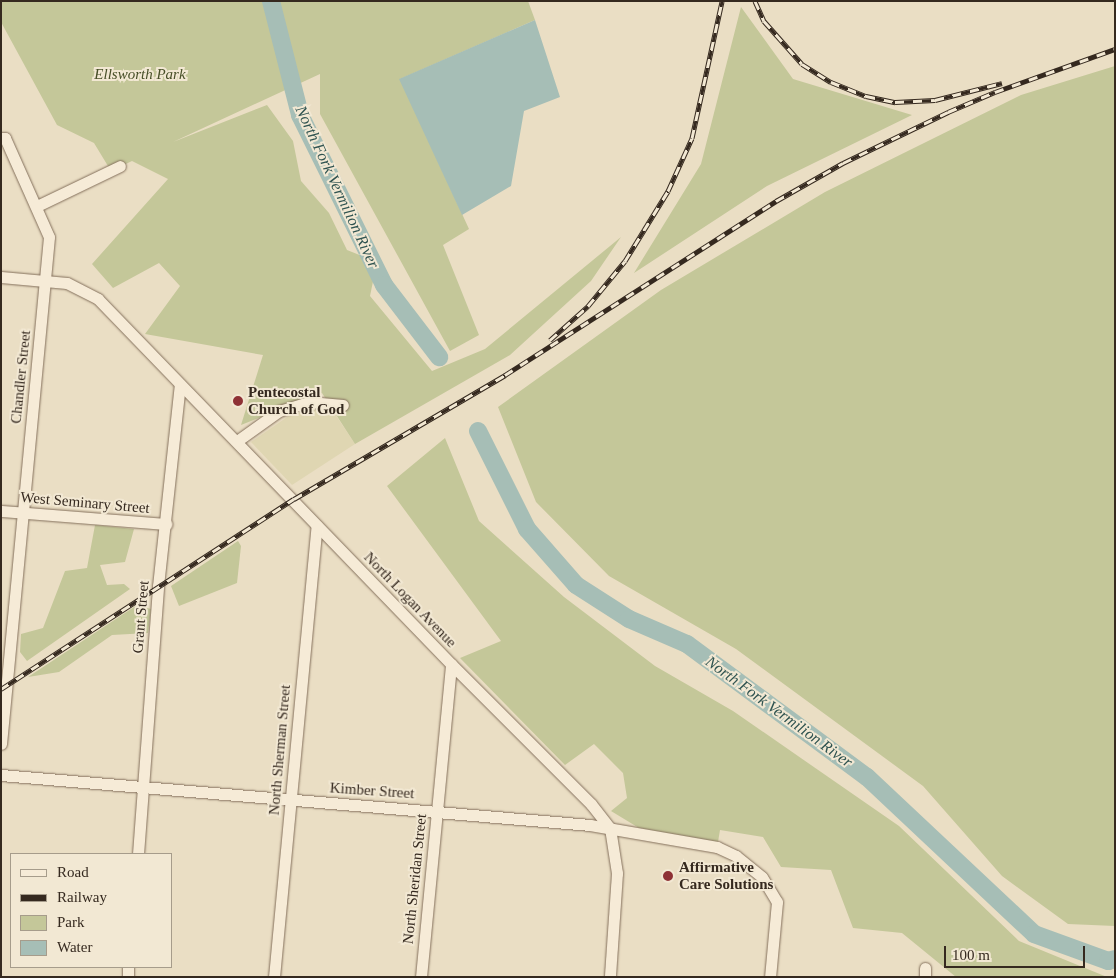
<!DOCTYPE html>
<html>
<head>
<meta charset="utf-8">
<style>
	body { margin:0 }
	#map { position:relative; width:1116px; height:978px; overflow:hidden; background:#eadec4; font-family:Georgia,serif }
	div>[style] { position:absolute }
	.farmland>* { inset:0; background:#dfd6b2 }
	.green>* { inset:0; background:#c4c799 }
	.water>* { inset:0; background:#a6beb6 }
	.river>* { height:18px; margin:-9px; padding:0 9px; transform-origin:9px; border-radius:9px; background:#a6beb6 }
	.roads { filter:drop-shadow(0 0 1px #84705c) drop-shadow(0 0 1px #84705c) }
	.minor>* { height:11px; margin:-5.5px; padding:0 5.5px; transform-origin:5.5px; border-radius:5.5px; background:#f6ebd7 }
	.rail>* { height:5px; margin-top:-2.5px; transform-origin:0; background:repeating-linear-gradient(90deg,#f2e8d3 0 9px,#35291f 0 18px); box-sizing:border-box; border-block:1px solid #35291f }
	.dots>* { width:14px; height:14px; translate:-50% -50%; box-sizing:border-box; border:2px solid #f2e8d3; border-radius:50% }
	span { translate:-50% -50%; white-space:nowrap; text-align:center; line-height:1.15; -webkit-text-stroke:4px #f2e8d3; paint-order:stroke }
	.park-label { font-size:15px; color:#474f27; font-style:italic }
	.street-label { font-size:15px; color:#35291f }
	.poi-label { font-size:15px; color:#35291f; font-weight:700 }
	.left { translate:0 -50%; text-align:left }
	.water-label { font-size:16px; color:#2f5350; font-style:italic }
	.frame { position:absolute; inset:0; border:2px solid #35291f; pointer-events:none }
	.legend { position:absolute; left:10px; top:853px; width:162px; height:115px; box-sizing:border-box; background:#f2e8d3; border:1px solid #a69c8b; margin:0; padding:6px 9px; list-style:none; font-size:15px; color:#35291f }
	.legend li { display:flex; align-items:center; gap:10px; height:25px }
	.legend b { width:25px; border:1px solid #a69c8b }
	.scale { position:absolute; left:944px; top:946px; width:141px; height:22px; box-sizing:border-box; border:2px solid #35291f; border-top:0; padding-left:6px; font-size:15px; line-height:18px; white-space:nowrap; color:#35291f; -webkit-text-stroke:4px #f2e8d3; paint-order:stroke }
</style>
</head>
<body>
<div id="map">
	<div class="farmland">
		<i style="clip-path:polygon(331px 408px,355px 444px,292px 485px,251px 442px,293px 413px)"></i>
	</div>
	<div class="green">
		<i style="clip-path:polygon(1px 1px,528px 1px,535px 20px,400px 79px,469px 229px,443px 245px,479px 335px,450px 351px,320px 114px,320px 74px,173px 142px,267px 105px,293px 141px,301px 181px,329px 213px,347px 250px,377px 262px,370px 296px,432px 371px,485px 349px,621px 237px,591px 281px,510px 355px,355px 444px,322px 393px,241px 425px,263px 355px,145px 334px,180px 286px,159px 263px,113px 288px,92px 264px,168px 179px,132px 161px,111px 171px,94px 143px,57px 125px,1px 22px)"></i>
		<i style="clip-path:polygon(741px 7px,793px 79px,912px 115px,767px 186px,634px 273px,701px 164px)"></i>
		<i style="clip-path:polygon(1115px 66px,1115px 926px,1068px 924px,1002px 876px,923px 786px,736px 649px,609px 576px,536px 502px,498px 407px,661px 290px,825px 192px,1021px 95px)"></i>
		<i style="clip-path:polygon(445px 438px,479px 521px,564px 597px,655px 666px,733px 711px,899px 826px,1019px 941px,1107px 977px,956px 977px,902px 933px,853px 928px,831px 870px,781px 867px,763px 837px,720px 830px,718px 842px,639px 828px,611px 811px,627px 798px,623px 773px,594px 744px,565px 765px,460px 658px,501px 641px,387px 486px)"></i>
		<i style="clip-path:polygon(95px 525px,134px 529px,125px 562px,100px 565px,107px 585px,124px 584px,130px 589px,27px 661px,20px 652px,21px 634px,43px 628px,65px 571px,87px 568px)"></i>
		<i style="clip-path:polygon(238px 541px,241px 546px,237px 583px,179px 606px,171px 586px)"></i>
		<i style="clip-path:polygon(137px 605px,151px 609px,148px 633px,112px 635px,59px 672px,28px 677px)"></i>
	</div>
	<div class="water">
		<i style="clip-path:polygon(535px 20px,560px 97px,524px 111px,511px 186px,462px 215px,399px 79px)"></i>
	</div>
	<div class="river">
		<i style="left:271px;top:1px;width:118px;rotate:75.7deg"></i>
		<i style="left:300px;top:115px;width:190px;rotate:63.7deg"></i>
		<i style="left:384px;top:285px;width:91px;rotate:52.6deg"></i>
		<i style="left:478px;top:431px;width:110px;rotate:63.4deg"></i>
		<i style="left:527px;top:529px;width:74px;rotate:48.8deg"></i>
		<i style="left:576px;top:585px;width:63px;rotate:32.7deg"></i>
		<i style="left:629px;top:619px;width:63px;rotate:23.3deg"></i>
		<i style="left:687px;top:644px;width:224px;rotate:36.5deg"></i>
		<i style="left:867px;top:777px;width:229px;rotate:43.2deg"></i>
		<i style="left:1034px;top:934px;width:79px;rotate:20deg"></i>
		<i style="left:1108px;top:961px;width:7px;rotate:-16deg"></i>
	</div>
	<div class="roads">
		<div class="minor">
			<i style="left:1px;top:138px;width:4px"></i>
			<i style="left:5px;top:138px;width:108px;rotate:66deg"></i>
			<i style="left:49px;top:237px;width:509px;rotate:95.41deg"></i>
			<i style="left:37px;top:206px;width:92px;rotate:-25.7deg"></i>
			<i style="left:1px;top:277px;width:66px;rotate:5.2deg"></i>
			<i style="left:67px;top:283px;width:35px;rotate:27deg"></i>
			<i style="left:98px;top:299px;width:508px;rotate:45.96deg"></i>
			<i style="left:451px;top:664px;width:198px;rotate:45deg"></i>
			<i style="left:591px;top:804px;width:31px;rotate:52deg"></i>
			<i style="left:610px;top:828px;width:46px;rotate:81.2deg"></i>
			<i style="left:617px;top:873px;width:104px;rotate:93.9deg"></i>
			<i style="left:237px;top:441px;width:52px;rotate:-35.5deg"></i>
			<i style="left:279px;top:411px;width:31px;rotate:-17deg"></i>
			<i style="left:309px;top:402px;width:34px;rotate:5deg"></i>
			<i style="left:1px;top:511px;width:166px;rotate:4.5deg"></i>
			<i style="left:1px;top:775px;width:591px;rotate:4.85deg"></i>
			<i style="left:590px;top:825px;width:129px;rotate:9.8deg"></i>
			<i style="left:717px;top:847px;width:21px;rotate:25deg"></i>
			<i style="left:736px;top:856px;width:33px;rotate:39deg"></i>
			<i style="left:762px;top:877px;width:29px;rotate:59deg"></i>
			<i style="left:777px;top:902px;width:75px;rotate:95.3deg"></i>
			<i style="left:138px;top:854px;width:269px;rotate:-85.7deg"></i>
			<i style="left:158px;top:586px;width:203px;rotate:-83.8deg"></i>
			<i style="left:128px;top:977px;width:10px;rotate:-90deg"></i>
			<i style="left:274px;top:977px;width:453px;rotate:-84.6deg"></i>
			<i style="left:421px;top:977px;width:314px;rotate:-84.5deg"></i>
			<i style="left:925px;top:977px;width:9px;rotate:-90deg"></i>
		</div>
	</div>
	<div class="rail">
		<i style="left:755px;top:1px;width:22px;rotate:66deg"></i>
		<i style="left:764px;top:21px;width:57px;rotate:48.5deg"></i>
		<i style="left:802px;top:64px;width:34px;rotate:32deg"></i>
		<i style="left:831px;top:82px;width:38px;rotate:22deg"></i>
		<i style="left:866px;top:96px;width:30px;rotate:12deg"></i>
		<i style="left:895px;top:102px;width:40px;rotate:-2.9deg"></i>
		<i style="left:935px;top:100px;width:69px;rotate:-14.2deg"></i>
		<i style="left:550px;top:340px;width:51px;rotate:-41.8deg"></i>
		<i style="left:588px;top:306px;width:58px;rotate:-50.6deg"></i>
		<i style="left:625px;top:261px;width:82px;rotate:-58.4deg"></i>
		<i style="left:668px;top:191px;width:58px;rotate:-65.6deg"></i>
		<i style="left:692px;top:138px;width:140px;rotate:-77.6deg"></i>
		<i style="left:1px;top:689px;width:349px;rotate:-33deg"></i>
		<i style="left:294px;top:499px;width:245px;rotate:-30.4deg"></i>
		<i style="left:505px;top:375px;width:322px;rotate:-32.7deg"></i>
		<i style="left:776px;top:201px;width:77px;rotate:-29.6deg"></i>
		<i style="left:843px;top:163px;width:117px;rotate:-25.9deg"></i>
		<i style="left:948px;top:112px;width:51px;rotate:-23.1deg"></i>
		<i style="left:995px;top:92px;width:127px;rotate:-19.7deg"></i>
	</div>
	<div class="dots">
		<i style="left:238px;top:401px;background:#8e3135"></i>
		<i style="left:668px;top:876px;background:#8e3135"></i>
	</div>
	<div class="park-label">
		<span style="left:140px;top:75px">Ellsworth Park</span>
	</div>
	<div class="street-label">
		<span style="left:21px;top:377px;rotate:-84deg">Chandler Street</span>
		<span style="left:85px;top:503px;rotate:5deg">West Seminary Street</span>
		<span style="left:410px;top:600px;rotate:46deg">North Logan Avenue</span>
		<span style="left:141px;top:617px;rotate:-85deg">Grant Street</span>
		<span style="left:280px;top:750px;rotate:-85deg">North Sherman Street</span>
		<span style="left:372px;top:791px;rotate:4deg">Kimber Street</span>
		<span style="left:415px;top:879px;rotate:-84deg">North Sheridan Street</span>
	</div>
	<div class="poi-label">
		<span class="left" style="left:248px;top:401px">Pentecostal<br>Church of God</span>
		<span class="left" style="left:679px;top:876px">Affirmative<br>Care Solutions</span>
	</div>
	<div class="water-label">
		<span style="left:337px;top:187px;rotate:65deg">North Fork Vermilion River</span>
		<span style="left:779px;top:712px;rotate:36deg">North Fork Vermilion River</span>
	</div>
	<div class="frame"></div>
	<ul class="legend">
	<li><b style="height:6px;background:#f6ebd7"></b>Road</li>
	<li><b style="height:6px;background:#35291f"></b>Railway</li>
	<li><b style="height:14px;background:#c4c799"></b>Park</li>
	<li><b style="height:14px;background:#a6beb6"></b>Water</li>
	</ul>
	<div class="scale">100 m</div>
</div>
</body>
</html>
